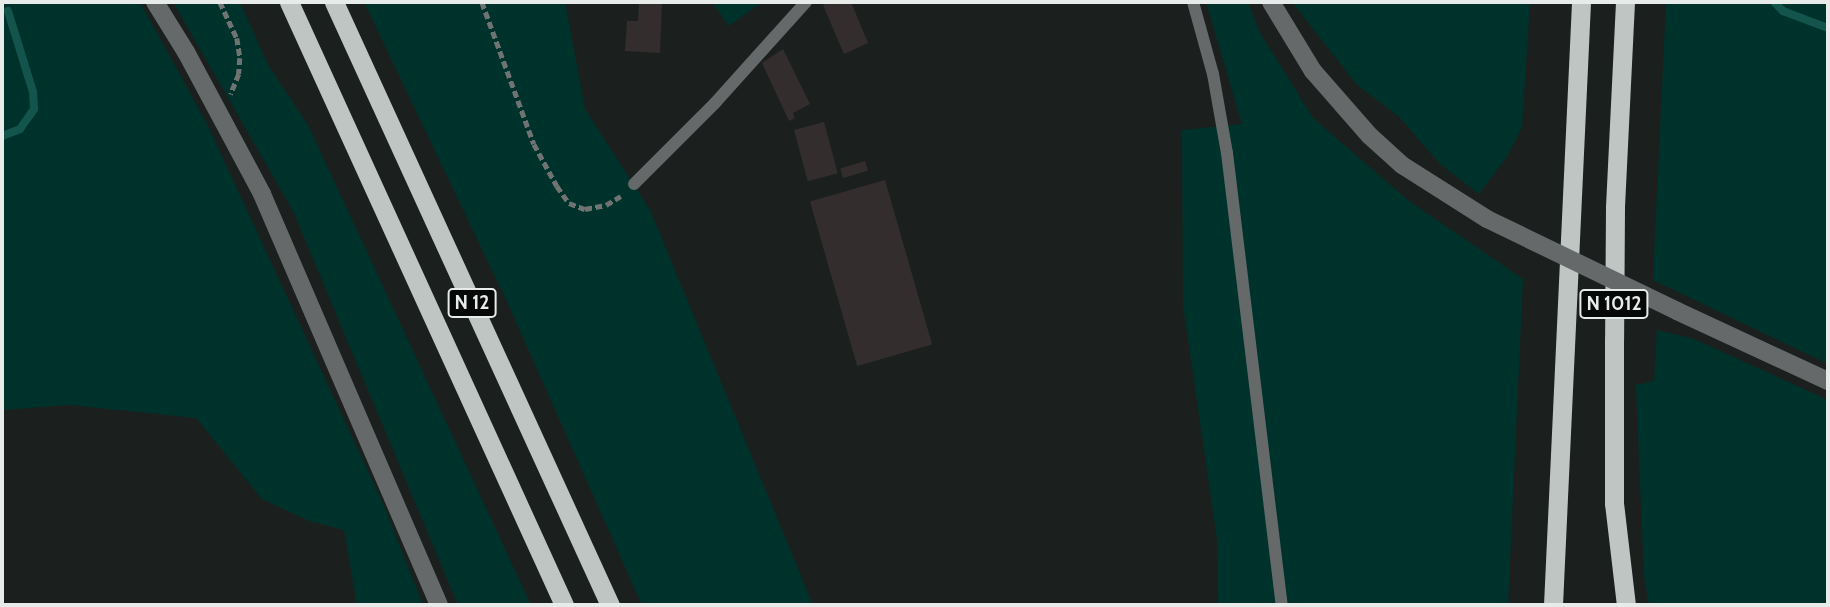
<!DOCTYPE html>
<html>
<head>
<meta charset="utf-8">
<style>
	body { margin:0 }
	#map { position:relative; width:1830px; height:607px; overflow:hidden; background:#1b201f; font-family:Cabin,sans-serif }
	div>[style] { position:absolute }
	.green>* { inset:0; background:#00322c }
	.stream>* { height:8px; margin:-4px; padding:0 4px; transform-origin:4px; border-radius:4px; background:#13554d }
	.building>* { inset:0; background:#332d2e; transform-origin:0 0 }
	.path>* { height:4.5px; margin-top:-2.25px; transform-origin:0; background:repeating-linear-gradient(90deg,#6f7473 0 7px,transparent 0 10.5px) }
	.service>* { height:12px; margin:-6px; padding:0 6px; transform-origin:6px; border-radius:6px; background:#666969 }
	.minor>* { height:18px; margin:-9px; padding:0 9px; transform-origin:9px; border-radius:9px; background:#666969 }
	.tertiary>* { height:18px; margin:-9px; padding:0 9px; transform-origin:9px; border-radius:9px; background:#666969 }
	.trunk>* { height:19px; margin:-9.5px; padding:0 9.5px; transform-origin:9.5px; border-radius:9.5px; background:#bec5c3 }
	.tertiary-bridge>* { height:18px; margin:-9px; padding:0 9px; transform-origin:9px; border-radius:9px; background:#666969 }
	span { translate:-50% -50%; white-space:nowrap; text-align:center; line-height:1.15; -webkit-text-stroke:5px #070909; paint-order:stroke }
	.shield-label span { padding:2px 5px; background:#070909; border:2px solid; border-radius:5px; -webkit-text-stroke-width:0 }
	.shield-label { font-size:19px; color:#e7ebea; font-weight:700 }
	.frame { position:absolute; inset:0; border:4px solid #e7ebea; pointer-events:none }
</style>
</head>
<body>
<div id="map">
	<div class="green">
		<i style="clip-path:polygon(2px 2px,140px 2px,207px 124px,384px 506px,423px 605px,357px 605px,344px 530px,309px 521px,262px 499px,196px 418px,69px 405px,2px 410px)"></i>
		<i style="clip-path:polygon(173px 2px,240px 2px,268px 65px,308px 125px,531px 605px,458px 605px,293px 211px)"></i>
		<i style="clip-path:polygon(364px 2px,565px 2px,585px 109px,650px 210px,813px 605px,642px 605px,509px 306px)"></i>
		<i style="clip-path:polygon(712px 2px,762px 2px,729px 26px)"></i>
		<i style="clip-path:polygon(1206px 2px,1248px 2px,1259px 31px,1313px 118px,1409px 201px,1523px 279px,1508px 605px,1218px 605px,1217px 539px,1183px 305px,1182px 130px,1242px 124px)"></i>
		<i style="clip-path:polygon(1292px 2px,1530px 2px,1522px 127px,1508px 155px,1479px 194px,1440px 164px,1399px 117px,1357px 85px)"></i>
		<i style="clip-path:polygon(1666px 2px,1828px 2px,1828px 364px,1653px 280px)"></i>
		<i style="clip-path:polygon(1657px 330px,1694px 339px,1828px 400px,1828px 605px,1649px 605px,1644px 576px,1636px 385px,1654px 381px)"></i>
	</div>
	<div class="stream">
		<i style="left:1774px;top:2px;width:13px;rotate:45deg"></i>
		<i style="left:1783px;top:11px;width:48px;rotate:20.7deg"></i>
		<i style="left:2px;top:136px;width:19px;rotate:-21deg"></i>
		<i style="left:20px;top:129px;width:24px;rotate:-55deg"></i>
		<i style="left:34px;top:109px;width:17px;rotate:-93deg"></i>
		<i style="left:33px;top:92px;width:85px;rotate:-107.2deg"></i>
	</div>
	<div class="building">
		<i style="clip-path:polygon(639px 2px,662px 2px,660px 53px,625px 51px,627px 21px,638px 21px)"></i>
		<i style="clip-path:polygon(829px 2px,851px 2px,868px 43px,844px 54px,823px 5px)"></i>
		<i style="clip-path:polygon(783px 49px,810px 104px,793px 113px,795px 118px,789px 121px,762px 63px)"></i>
		<i style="left:824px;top:122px;width:53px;height:31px;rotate:75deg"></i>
		<i style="left:865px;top:161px;width:10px;height:26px;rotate:73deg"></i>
		<i style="left:885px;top:180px;width:171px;height:78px;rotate:74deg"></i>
	</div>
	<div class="path">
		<i style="left:220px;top:2px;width:40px;rotate:65deg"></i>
		<i style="left:237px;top:38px;width:20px;rotate:81deg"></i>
		<i style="left:240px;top:58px;width:16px;rotate:94deg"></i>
		<i style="left:239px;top:74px;width:22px;rotate:112deg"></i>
		<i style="left:482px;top:2px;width:151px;rotate:69.9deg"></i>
		<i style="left:534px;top:144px;width:48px;rotate:61.3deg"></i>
		<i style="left:557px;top:186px;width:21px;rotate:55deg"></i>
		<i style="left:569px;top:203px;width:17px;rotate:21deg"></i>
		<i style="left:585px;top:209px;width:21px;rotate:-11deg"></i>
		<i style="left:606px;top:205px;width:17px;rotate:-31deg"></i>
	</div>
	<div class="service">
		<i style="left:1193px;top:2px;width:75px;rotate:74.5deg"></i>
		<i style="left:1213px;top:74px;width:80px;rotate:80deg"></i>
		<i style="left:1227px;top:153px;width:455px;rotate:83.1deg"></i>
		<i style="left:634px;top:184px;width:115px;rotate:-45deg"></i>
		<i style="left:715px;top:103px;width:136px;rotate:-48deg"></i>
	</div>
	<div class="minor">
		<i style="left:155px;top:2px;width:59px;rotate:58.2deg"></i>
		<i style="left:186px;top:52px;width:161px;rotate:61.8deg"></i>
		<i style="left:262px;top:194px;width:447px;rotate:66.7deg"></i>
	</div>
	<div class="tertiary">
		<i style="left:1271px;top:2px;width:81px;rotate:58.7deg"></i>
		<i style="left:1313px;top:71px;width:86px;rotate:48.8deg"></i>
		<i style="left:1370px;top:136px;width:43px;rotate:42.2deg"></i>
		<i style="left:1402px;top:165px;width:101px;rotate:32.4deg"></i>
		<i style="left:1677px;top:311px;width:166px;rotate:24.9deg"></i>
	</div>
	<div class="trunk">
		<i style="left:289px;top:2px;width:663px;rotate:65.48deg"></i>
		<i style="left:334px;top:2px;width:663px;rotate:65.41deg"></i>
		<i style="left:1625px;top:2px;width:206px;rotate:92.8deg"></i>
		<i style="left:1615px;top:208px;width:132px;rotate:90.4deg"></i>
		<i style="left:1614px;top:340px;width:163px;rotate:90deg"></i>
		<i style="left:1614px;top:503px;width:103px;rotate:83.3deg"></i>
		<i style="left:1553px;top:605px;width:604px;rotate:-87.34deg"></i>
	</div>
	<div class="tertiary-bridge">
		<i style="left:1487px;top:219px;width:211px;rotate:25.8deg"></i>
	</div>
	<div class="shield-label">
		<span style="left:472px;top:303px">N 12</span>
		<span style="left:1614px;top:304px">N 1012</span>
	</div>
	<div class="frame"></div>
</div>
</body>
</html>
